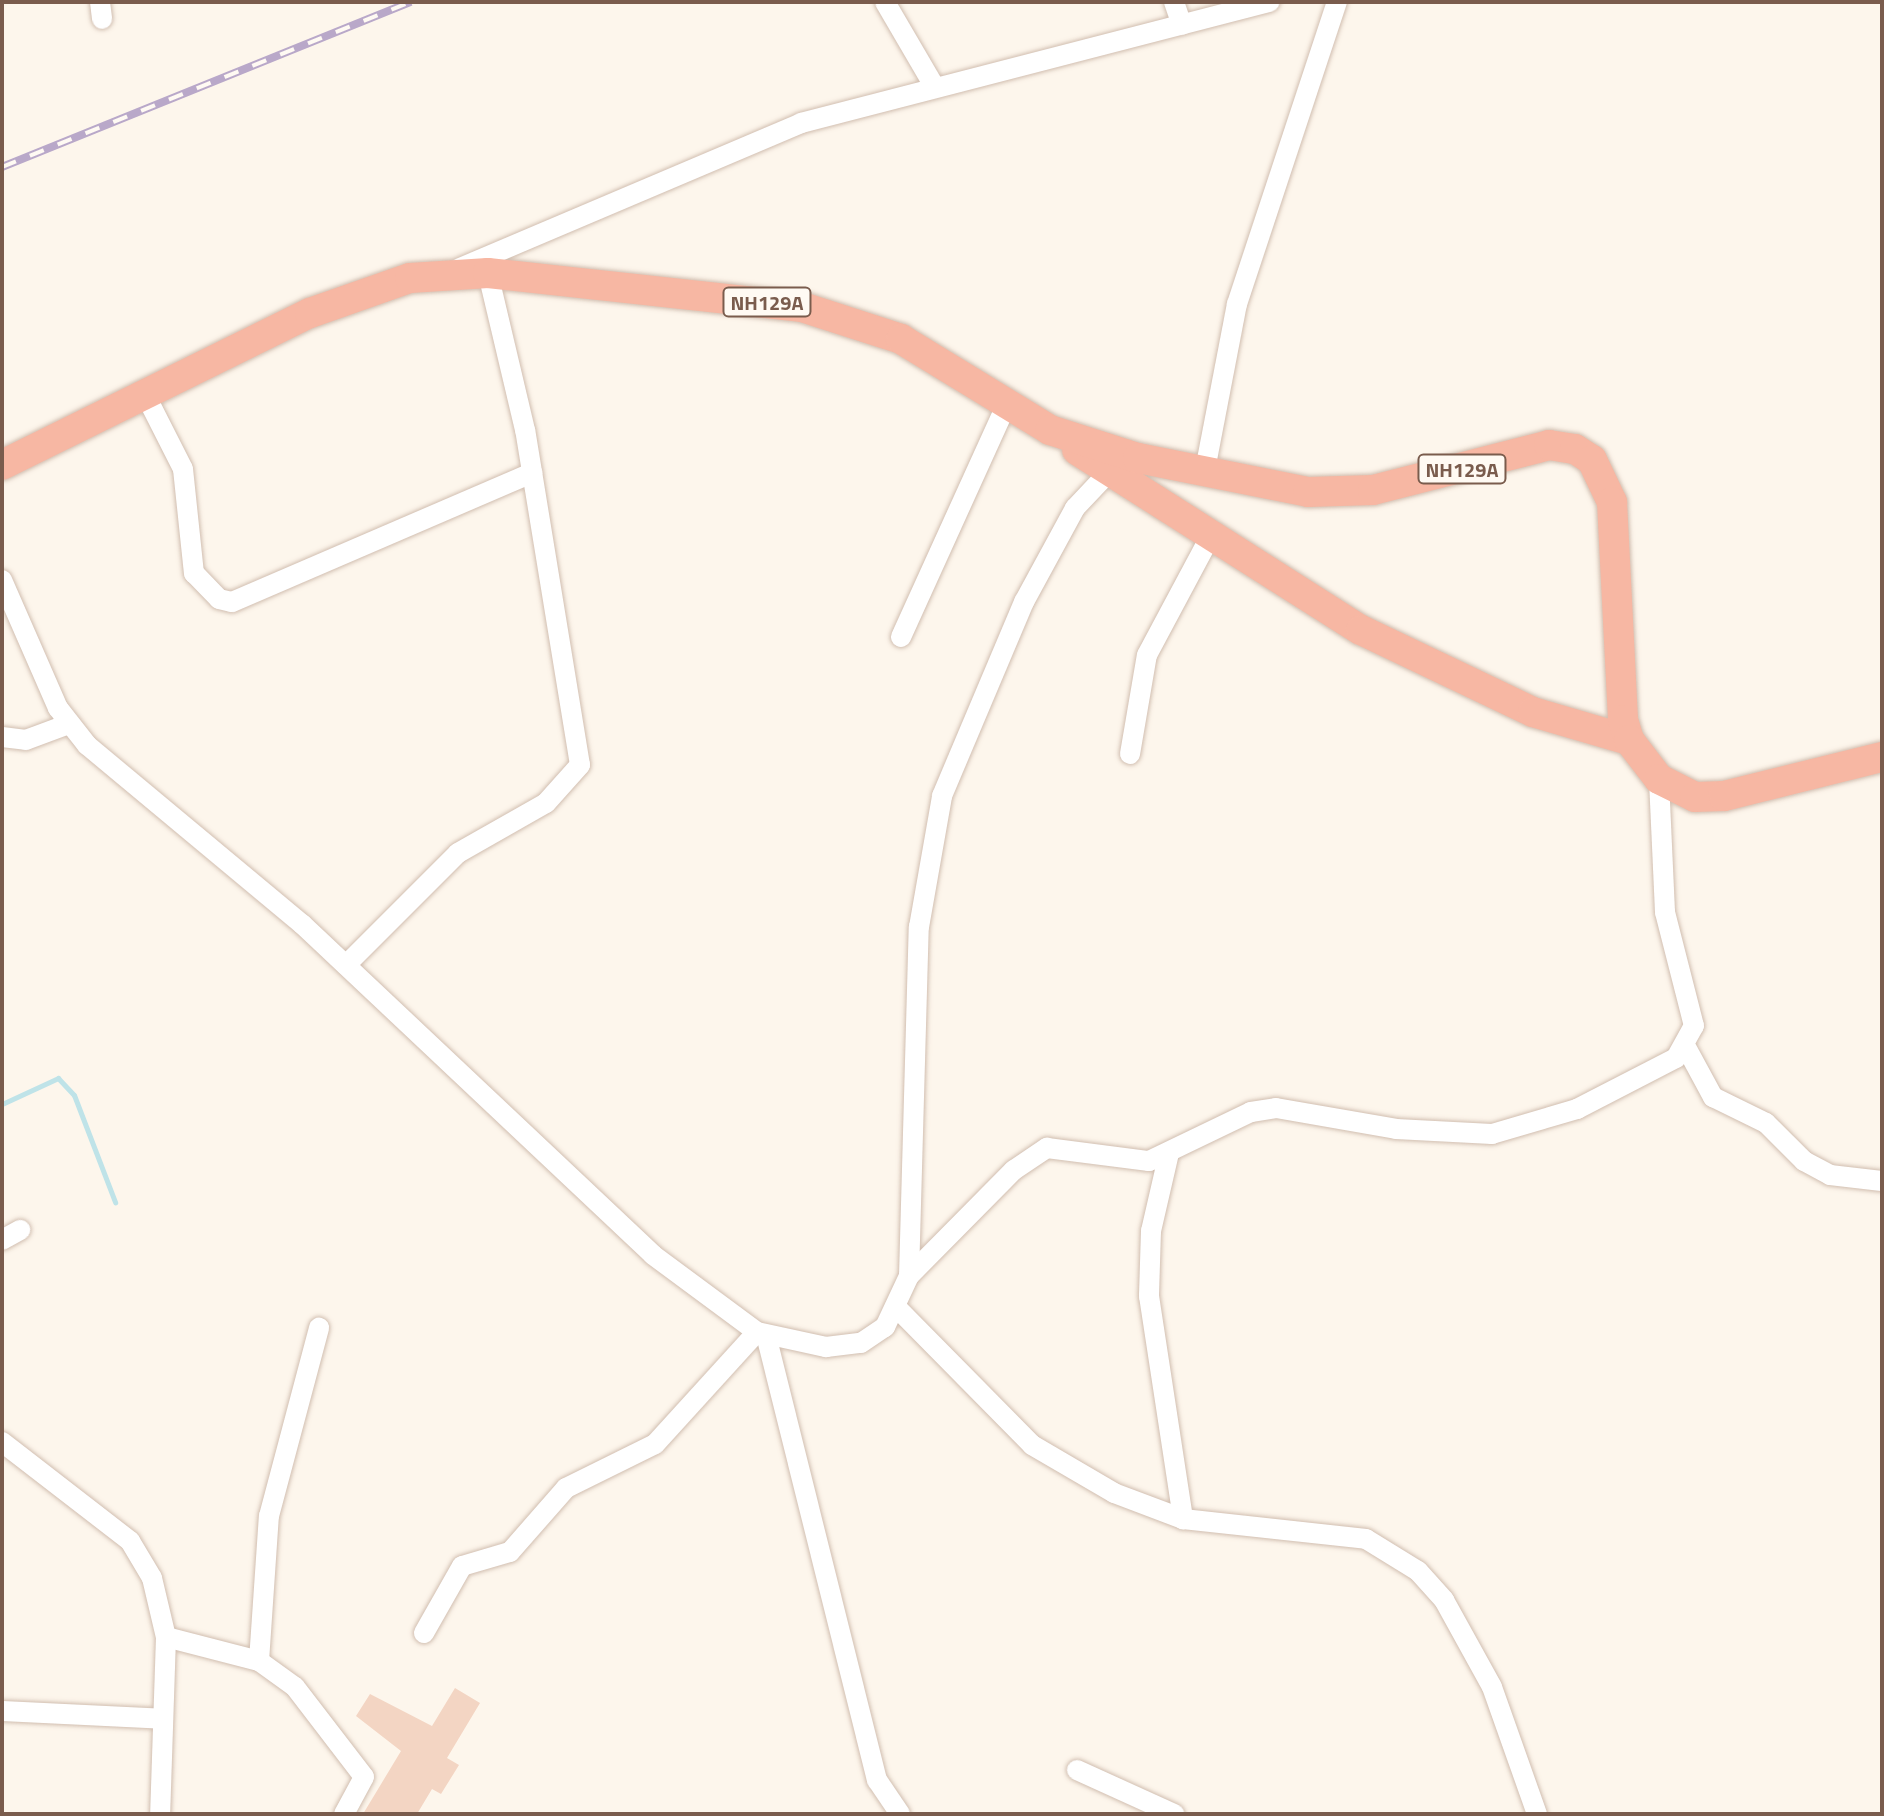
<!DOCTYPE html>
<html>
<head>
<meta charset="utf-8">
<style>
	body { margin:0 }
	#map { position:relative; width:1884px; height:1816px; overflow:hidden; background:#fdf6ec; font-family:"Titillium Web",sans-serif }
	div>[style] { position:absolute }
	.stream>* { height:5px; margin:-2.5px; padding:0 2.5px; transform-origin:2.5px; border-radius:2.5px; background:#bfe3e8 }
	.building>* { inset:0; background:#f3d5c3 }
	.roads { filter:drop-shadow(0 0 2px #d1beb0) drop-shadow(0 0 2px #d1beb0) }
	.minor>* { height:20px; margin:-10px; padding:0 10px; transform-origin:10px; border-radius:10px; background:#fff }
	.highway>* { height:30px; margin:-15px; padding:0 15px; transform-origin:15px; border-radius:15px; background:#f7b7a3 }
	.rail>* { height:8px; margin-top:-4px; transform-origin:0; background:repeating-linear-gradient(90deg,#fffaf3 0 15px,#b9a8c9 0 30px); box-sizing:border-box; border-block:2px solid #b9a8c9 }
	span { translate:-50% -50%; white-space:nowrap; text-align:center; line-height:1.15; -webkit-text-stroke:6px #fffaf3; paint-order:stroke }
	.shield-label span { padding:2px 6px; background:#fffaf3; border:2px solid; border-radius:6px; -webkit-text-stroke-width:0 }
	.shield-label { font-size:20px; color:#7a5c4d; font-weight:700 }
	.frame { position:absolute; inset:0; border:4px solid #7a5c4d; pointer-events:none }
</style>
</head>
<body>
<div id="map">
	<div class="stream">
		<i style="left:2px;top:1104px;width:62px;rotate:-24.9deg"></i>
		<i style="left:58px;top:1078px;width:23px;rotate:47deg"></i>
		<i style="left:74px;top:1095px;width:115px;rotate:69deg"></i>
	</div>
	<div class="building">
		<i style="clip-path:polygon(455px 1688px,480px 1703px,447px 1758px,459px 1765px,441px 1794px,432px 1789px,417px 1814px,363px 1814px,401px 1751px,356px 1716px,370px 1694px,432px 1726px)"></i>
	</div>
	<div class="roads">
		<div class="minor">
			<i style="left:100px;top:2px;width:17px;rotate:83deg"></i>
			<i style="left:885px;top:2px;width:97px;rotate:59.7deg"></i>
			<i style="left:1174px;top:2px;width:24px;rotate:71deg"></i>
			<i style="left:460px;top:268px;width:371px;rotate:-23deg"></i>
			<i style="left:801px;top:123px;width:484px;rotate:-14.5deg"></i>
			<i style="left:144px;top:392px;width:86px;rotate:63.1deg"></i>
			<i style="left:183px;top:469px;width:105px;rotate:84deg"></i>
			<i style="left:194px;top:573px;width:36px;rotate:46deg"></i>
			<i style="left:219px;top:599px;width:13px;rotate:13deg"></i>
			<i style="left:232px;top:602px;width:327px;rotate:-23.3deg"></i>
			<i style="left:1205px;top:470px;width:169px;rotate:-79.1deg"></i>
			<i style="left:1237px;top:304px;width:318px;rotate:-71.7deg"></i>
			<i style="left:2px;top:580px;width:140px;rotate:66.4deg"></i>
			<i style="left:58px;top:708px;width:47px;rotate:51.9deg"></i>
			<i style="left:87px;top:745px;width:280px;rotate:39.8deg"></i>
			<i style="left:302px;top:924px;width:482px;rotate:43.3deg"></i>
			<i style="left:653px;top:1255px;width:129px;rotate:36.5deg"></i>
			<i style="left:757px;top:1332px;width:71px;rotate:12.3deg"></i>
			<i style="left:826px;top:1347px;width:35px;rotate:-7deg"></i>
			<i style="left:861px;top:1343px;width:29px;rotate:-34deg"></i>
			<i style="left:885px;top:1327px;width:56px;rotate:-64.8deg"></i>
			<i style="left:909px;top:1276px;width:349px;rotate:-88.4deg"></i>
			<i style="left:919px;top:927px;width:133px;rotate:-80deg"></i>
			<i style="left:942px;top:796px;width:211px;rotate:-67.1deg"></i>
			<i style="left:1024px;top:602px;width:107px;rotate:-61.5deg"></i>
			<i style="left:1075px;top:508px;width:50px;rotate:-46.6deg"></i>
			<i style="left:901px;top:637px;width:255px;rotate:-65.6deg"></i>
			<i style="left:2px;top:737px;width:24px;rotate:7deg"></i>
			<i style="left:26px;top:740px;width:46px;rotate:-20.4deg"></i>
			<i style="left:1130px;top:754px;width:100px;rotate:-80.3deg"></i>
			<i style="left:1147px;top:655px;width:132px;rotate:-61.9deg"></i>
			<i style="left:346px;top:965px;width:158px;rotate:-45deg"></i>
			<i style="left:458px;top:853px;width:101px;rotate:-29.6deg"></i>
			<i style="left:546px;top:803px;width:51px;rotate:-48.2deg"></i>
			<i style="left:580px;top:765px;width:339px;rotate:-99.3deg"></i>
			<i style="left:525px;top:430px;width:161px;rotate:-103.3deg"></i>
			<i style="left:1687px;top:1049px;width:55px;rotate:61.6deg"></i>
			<i style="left:1713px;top:1097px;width:59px;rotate:26.1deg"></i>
			<i style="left:1766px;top:1123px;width:54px;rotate:45deg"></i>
			<i style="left:1804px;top:1161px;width:30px;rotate:28deg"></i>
			<i style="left:1830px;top:1175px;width:52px;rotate:6.6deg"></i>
			<i style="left:1169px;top:1153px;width:80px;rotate:103deg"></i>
			<i style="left:1151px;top:1231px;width:65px;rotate:91.8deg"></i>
			<i style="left:1149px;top:1296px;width:226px;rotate:81.3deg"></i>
			<i style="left:2px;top:1240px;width:21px;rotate:-29deg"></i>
			<i style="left:909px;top:1276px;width:149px;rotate:-45.3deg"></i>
			<i style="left:1014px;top:1170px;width:40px;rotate:-34deg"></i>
			<i style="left:1047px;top:1148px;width:103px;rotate:7.3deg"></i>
			<i style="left:1149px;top:1161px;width:113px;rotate:-25.7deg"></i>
			<i style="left:1251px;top:1112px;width:25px;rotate:-9deg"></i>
			<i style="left:1276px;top:1108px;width:122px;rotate:9.9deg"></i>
			<i style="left:1396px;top:1129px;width:96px;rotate:3deg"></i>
			<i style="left:1492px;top:1134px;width:89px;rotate:-16.4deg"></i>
			<i style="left:1577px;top:1109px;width:111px;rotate:-27.3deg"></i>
			<i style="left:1676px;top:1058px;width:37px;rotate:-61deg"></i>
			<i style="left:1694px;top:1026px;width:118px;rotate:-104.3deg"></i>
			<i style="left:1665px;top:912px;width:133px;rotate:-92.6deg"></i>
			<i style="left:899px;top:1310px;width:190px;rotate:45.4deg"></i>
			<i style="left:1032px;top:1445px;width:95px;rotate:30.3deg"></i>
			<i style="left:1114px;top:1493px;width:74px;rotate:20.6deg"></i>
			<i style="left:1183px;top:1519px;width:184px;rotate:6.2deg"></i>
			<i style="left:1366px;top:1539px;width:61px;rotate:31.6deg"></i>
			<i style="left:1418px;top:1571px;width:39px;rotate:48deg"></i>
			<i style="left:1444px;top:1600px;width:99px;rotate:61.1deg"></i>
			<i style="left:1492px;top:1687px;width:135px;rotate:70.5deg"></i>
			<i style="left:766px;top:1335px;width:459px;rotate:76deg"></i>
			<i style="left:877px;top:1780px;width:41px;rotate:55.9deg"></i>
			<i style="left:2px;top:1442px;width:162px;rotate:37.7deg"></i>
			<i style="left:130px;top:1541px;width:43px;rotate:59.3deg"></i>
			<i style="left:152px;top:1578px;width:61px;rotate:76.7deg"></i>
			<i style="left:166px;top:1637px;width:177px;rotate:91.9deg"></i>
			<i style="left:424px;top:1633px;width:77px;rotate:-60.4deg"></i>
			<i style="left:462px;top:1566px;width:50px;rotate:-16.3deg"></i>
			<i style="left:510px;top:1552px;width:85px;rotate:-48.8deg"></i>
			<i style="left:566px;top:1488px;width:99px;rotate:-26.3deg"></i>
			<i style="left:655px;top:1444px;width:151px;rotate:-47.7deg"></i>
			<i style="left:166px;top:1637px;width:96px;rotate:14.5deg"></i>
			<i style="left:259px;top:1661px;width:44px;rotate:35.8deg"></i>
			<i style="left:295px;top:1687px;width:113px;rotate:52.5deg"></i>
			<i style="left:364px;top:1777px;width:42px;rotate:118.4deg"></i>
			<i style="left:259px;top:1661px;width:145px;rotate:-86.1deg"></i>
			<i style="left:269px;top:1516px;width:195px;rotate:-75.1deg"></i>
			<i style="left:2px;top:1711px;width:161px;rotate:2.8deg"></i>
			<i style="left:1077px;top:1770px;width:107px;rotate:24.4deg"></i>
		</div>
		<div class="highway">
			<i style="left:1077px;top:450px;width:336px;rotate:32.4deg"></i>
			<i style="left:1361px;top:630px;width:191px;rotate:25.5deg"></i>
			<i style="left:1533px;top:712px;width:100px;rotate:16.3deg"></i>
			<i style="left:2px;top:465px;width:343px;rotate:-26.3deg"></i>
			<i style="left:310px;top:313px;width:106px;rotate:-19.3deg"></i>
			<i style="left:410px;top:278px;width:78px;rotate:-3.7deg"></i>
			<i style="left:488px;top:273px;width:316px;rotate:6.2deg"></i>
			<i style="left:802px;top:307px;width:104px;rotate:17.9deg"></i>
			<i style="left:901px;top:339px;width:175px;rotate:31.4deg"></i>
			<i style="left:1050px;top:430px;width:92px;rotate:17.7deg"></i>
			<i style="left:1138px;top:458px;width:173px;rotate:11.3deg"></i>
			<i style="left:1308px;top:492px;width:65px;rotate:-1.8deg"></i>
			<i style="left:1373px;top:490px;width:182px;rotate:-14.3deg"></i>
			<i style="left:1549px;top:445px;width:26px;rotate:9deg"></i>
			<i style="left:1575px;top:449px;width:20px;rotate:33deg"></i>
			<i style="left:1592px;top:460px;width:47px;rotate:64.5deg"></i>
			<i style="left:1612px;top:502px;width:218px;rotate:87.1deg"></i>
			<i style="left:1623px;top:720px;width:21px;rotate:73deg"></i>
			<i style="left:1629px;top:740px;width:49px;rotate:52.4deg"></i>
			<i style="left:1659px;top:779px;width:40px;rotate:26.6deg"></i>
			<i style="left:1695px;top:797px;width:29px;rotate:-2deg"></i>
			<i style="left:1724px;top:796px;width:163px;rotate:-13.9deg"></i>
		</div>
	</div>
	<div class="rail">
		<i style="left:2px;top:167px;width:441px;rotate:-22deg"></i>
	</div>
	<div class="shield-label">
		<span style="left:767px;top:302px">NH129A</span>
		<span style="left:1462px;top:469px">NH129A</span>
	</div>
	<div class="frame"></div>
</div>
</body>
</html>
